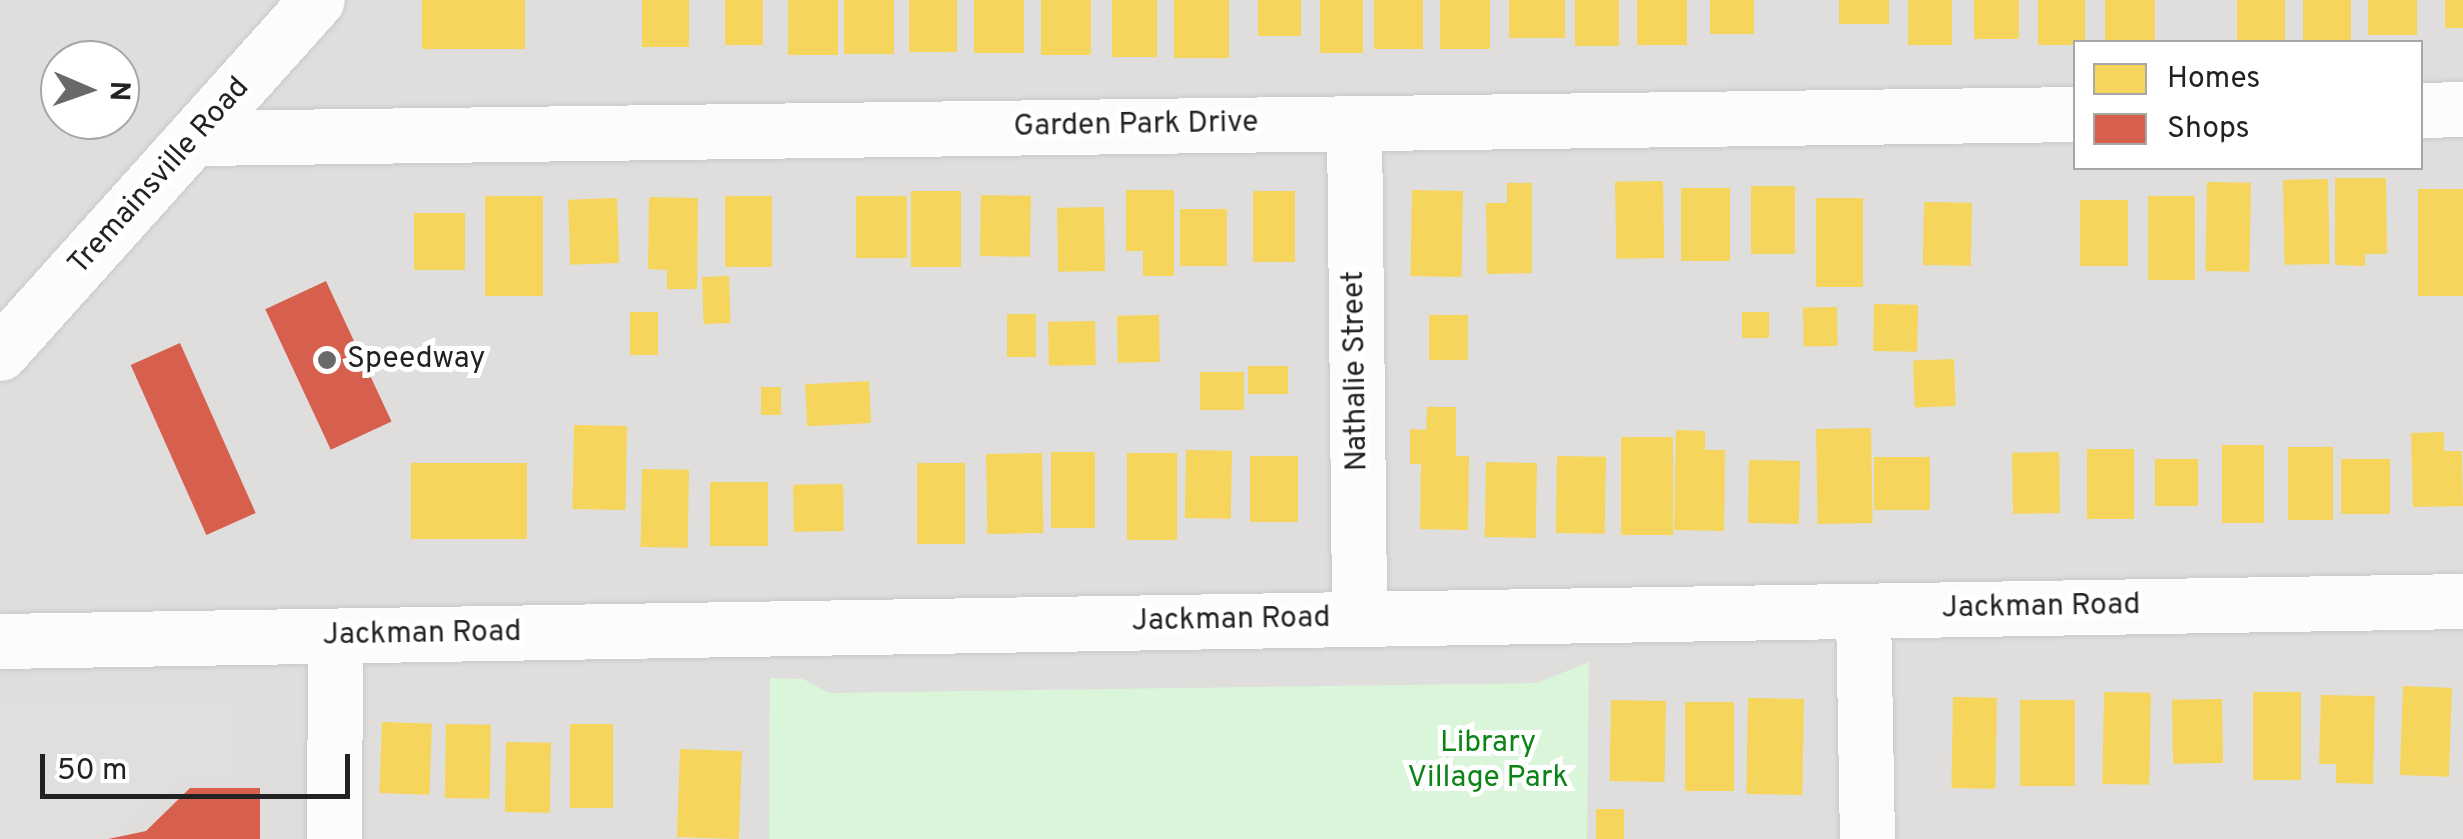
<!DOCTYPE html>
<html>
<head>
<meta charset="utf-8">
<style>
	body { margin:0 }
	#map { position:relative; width:2463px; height:839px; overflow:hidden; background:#f0eeeb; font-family:Overpass,sans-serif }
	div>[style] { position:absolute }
	.residential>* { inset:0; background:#dfdedc }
	.park>* { inset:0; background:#daf5da }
	.parking>* { inset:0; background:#e0dfde }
	.homes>* { inset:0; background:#f6d55c; transform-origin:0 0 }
	.shops>* { inset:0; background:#d6604d; transform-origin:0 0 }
	.roads { filter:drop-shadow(0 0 2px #c9c8c7) drop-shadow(0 0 2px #c9c8c7) }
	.minor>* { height:55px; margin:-27.5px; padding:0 27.5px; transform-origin:27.5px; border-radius:27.5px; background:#fdfcfc }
	.dots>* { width:28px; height:28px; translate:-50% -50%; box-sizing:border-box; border:5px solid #fff; border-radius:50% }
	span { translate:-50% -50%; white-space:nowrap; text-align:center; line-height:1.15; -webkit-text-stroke:10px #fff; paint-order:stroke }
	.street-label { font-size:30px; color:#222 }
	.poi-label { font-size:30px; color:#222 }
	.left { translate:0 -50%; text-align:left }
	.park-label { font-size:30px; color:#0c8416 }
	.legend { position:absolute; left:2073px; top:40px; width:350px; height:130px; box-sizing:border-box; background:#fff; border:2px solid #a7a7a7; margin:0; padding:12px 18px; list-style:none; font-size:30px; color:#222 }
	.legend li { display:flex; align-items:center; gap:20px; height:50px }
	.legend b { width:50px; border:2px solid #a7a7a7 }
	.north { position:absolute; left:40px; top:40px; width:100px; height:100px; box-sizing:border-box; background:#fff; border:2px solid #a7a7a7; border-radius:50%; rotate:92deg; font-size:28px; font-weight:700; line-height:40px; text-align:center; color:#222 }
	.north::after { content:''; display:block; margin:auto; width:35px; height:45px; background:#6a6968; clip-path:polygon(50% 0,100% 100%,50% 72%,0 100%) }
	.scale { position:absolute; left:40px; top:754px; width:310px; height:45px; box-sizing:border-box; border:5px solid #222; border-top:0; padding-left:12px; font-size:30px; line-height:35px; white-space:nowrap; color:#222; -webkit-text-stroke:8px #fff; paint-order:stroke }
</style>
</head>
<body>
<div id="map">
	<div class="residential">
		<i style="clip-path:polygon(evenodd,0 0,2463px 0,2463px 839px,0 839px,0 0,2076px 42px,2420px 42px,2420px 168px,2076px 168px,2076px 42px,0 0,60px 60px,120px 60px,120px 120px,60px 120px,60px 60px)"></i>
	</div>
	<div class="park">
		<i style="clip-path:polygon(1589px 662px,1587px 839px,769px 839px,770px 678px,803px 679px,829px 693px,1537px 683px)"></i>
	</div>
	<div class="parking">
		<i style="clip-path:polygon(235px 701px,235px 781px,180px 780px,117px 839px,0 839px,0 704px)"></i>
	</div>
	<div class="homes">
		<i style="left:422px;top:0;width:103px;height:49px"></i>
		<i style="left:642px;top:0;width:47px;height:47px"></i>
		<i style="left:725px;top:0;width:38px;height:45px"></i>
		<i style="left:788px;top:0;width:50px;height:55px"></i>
		<i style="left:844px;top:0;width:50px;height:54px"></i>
		<i style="left:909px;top:0;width:48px;height:52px"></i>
		<i style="left:974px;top:0;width:50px;height:53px"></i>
		<i style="left:1041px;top:0;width:50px;height:55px"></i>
		<i style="left:1112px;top:0;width:45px;height:57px"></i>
		<i style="left:1174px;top:0;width:55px;height:58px"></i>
		<i style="left:1258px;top:0;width:43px;height:36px"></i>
		<i style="left:1320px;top:0;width:43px;height:53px"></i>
		<i style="left:1374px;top:0;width:49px;height:49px"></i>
		<i style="left:1440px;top:0;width:50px;height:49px"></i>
		<i style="left:1509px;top:0;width:56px;height:38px"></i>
		<i style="left:1575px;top:0;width:44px;height:46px"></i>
		<i style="left:1637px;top:0;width:50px;height:45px"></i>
		<i style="left:1710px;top:0;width:44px;height:34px"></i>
		<i style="left:1839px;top:0;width:50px;height:24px"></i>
		<i style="left:1908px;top:0;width:44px;height:45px"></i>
		<i style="left:1974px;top:0;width:45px;height:39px"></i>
		<i style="left:2038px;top:0;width:47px;height:45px"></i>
		<i style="left:2105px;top:0;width:50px;height:42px"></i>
		<i style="left:2237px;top:0;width:48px;height:40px"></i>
		<i style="left:2303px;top:0;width:48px;height:42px"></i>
		<i style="left:2368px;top:0;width:49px;height:35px"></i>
		<i style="left:2445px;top:0;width:18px;height:28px"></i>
		<i style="clip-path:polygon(2335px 178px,2386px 178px,2387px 254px,2365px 254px,2365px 266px,2335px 265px)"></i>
		<i style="left:2328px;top:179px;width:85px;height:45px;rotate:89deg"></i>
		<i style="left:1663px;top:181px;width:77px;height:48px;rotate:89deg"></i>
		<i style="left:2207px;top:182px;width:44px;height:89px;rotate:1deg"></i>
		<i style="clip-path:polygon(1507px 183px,1532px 183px,1532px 273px,1487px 274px,1486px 203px,1507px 203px)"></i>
		<i style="left:1751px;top:186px;width:44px;height:68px"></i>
		<i style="left:1681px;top:188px;width:49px;height:73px"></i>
		<i style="left:2418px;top:189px;width:45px;height:107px"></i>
		<i style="clip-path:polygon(1126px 190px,1174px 190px,1174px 276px,1143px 276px,1143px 251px,1126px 251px)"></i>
		<i style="left:1412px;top:190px;width:51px;height:86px;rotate:1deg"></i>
		<i style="left:911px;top:191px;width:50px;height:76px"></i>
		<i style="left:1253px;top:191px;width:42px;height:71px"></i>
		<i style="left:981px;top:195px;width:50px;height:61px;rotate:1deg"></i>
		<i style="left:485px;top:196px;width:58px;height:100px"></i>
		<i style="left:725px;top:196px;width:47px;height:71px"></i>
		<i style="left:856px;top:196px;width:51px;height:62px"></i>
		<i style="left:2148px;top:196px;width:47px;height:84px"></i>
		<i style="clip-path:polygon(649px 197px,698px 198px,697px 289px,667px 289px,667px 270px,648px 269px)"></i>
		<i style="left:617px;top:198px;width:65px;height:49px;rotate:88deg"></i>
		<i style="left:1816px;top:198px;width:47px;height:89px"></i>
		<i style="left:2080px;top:200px;width:48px;height:66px"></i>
		<i style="left:1924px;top:202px;width:48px;height:63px;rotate:1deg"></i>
		<i style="left:1104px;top:207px;width:64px;height:47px;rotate:89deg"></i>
		<i style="left:1180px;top:209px;width:47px;height:57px"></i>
		<i style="left:414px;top:213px;width:51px;height:57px"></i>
		<i style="left:729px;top:276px;width:47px;height:27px;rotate:88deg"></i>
		<i style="left:1874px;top:304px;width:44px;height:47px;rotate:1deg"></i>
		<i style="left:1837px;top:307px;width:39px;height:34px;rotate:89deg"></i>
		<i style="left:630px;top:312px;width:28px;height:43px"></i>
		<i style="left:1742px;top:312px;width:27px;height:26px"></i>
		<i style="left:1036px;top:314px;width:43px;height:29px;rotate:90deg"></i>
		<i style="left:1159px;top:315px;width:47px;height:42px;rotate:89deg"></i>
		<i style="left:1429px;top:315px;width:39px;height:45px"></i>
		<i style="left:1095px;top:321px;width:44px;height:47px;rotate:89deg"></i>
		<i style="left:1954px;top:359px;width:47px;height:41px;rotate:88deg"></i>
		<i style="left:1248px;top:366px;width:40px;height:28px"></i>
		<i style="left:1200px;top:372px;width:44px;height:38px"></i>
		<i style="left:869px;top:381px;width:42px;height:64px;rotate:87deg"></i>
		<i style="left:761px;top:387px;width:20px;height:28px"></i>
		<i style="clip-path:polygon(1427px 407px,1456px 407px,1456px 456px,1469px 456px,1468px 530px,1420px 529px,1421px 464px,1410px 464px,1410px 429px,1426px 430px)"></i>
		<i style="left:574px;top:425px;width:53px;height:84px;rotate:1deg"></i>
		<i style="left:1871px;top:428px;width:95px;height:55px;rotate:89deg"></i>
		<i style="clip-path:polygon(1676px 430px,1705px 431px,1705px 450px,1725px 450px,1724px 531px,1674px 530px)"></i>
		<i style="clip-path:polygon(2444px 432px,2444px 451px,2462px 451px,2463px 506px,2413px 507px,2411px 433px)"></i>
		<i style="left:1621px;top:437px;width:52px;height:98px"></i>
		<i style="left:2222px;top:445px;width:42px;height:78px"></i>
		<i style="left:2288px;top:447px;width:45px;height:73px"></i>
		<i style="left:2087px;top:449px;width:47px;height:70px"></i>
		<i style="left:1186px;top:450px;width:46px;height:68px;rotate:1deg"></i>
		<i style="left:1051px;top:452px;width:44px;height:76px"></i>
		<i style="left:2059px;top:452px;width:61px;height:47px;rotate:89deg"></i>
		<i style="left:1042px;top:453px;width:80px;height:56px;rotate:89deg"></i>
		<i style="left:1127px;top:453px;width:50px;height:87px"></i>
		<i style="left:1298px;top:456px;width:66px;height:48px;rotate:90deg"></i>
		<i style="left:1557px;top:456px;width:49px;height:77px;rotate:1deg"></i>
		<i style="left:1874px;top:457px;width:56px;height:53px"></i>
		<i style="left:2155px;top:459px;width:43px;height:47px"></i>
		<i style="left:2341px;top:459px;width:49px;height:55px"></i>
		<i style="left:1749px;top:460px;width:51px;height:63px;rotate:1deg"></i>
		<i style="left:1486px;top:462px;width:51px;height:75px;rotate:1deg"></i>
		<i style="left:411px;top:463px;width:116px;height:76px"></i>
		<i style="left:917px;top:463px;width:48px;height:81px"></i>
		<i style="left:642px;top:469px;width:47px;height:78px;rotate:1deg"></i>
		<i style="left:710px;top:482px;width:58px;height:64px"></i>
		<i style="left:843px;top:484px;width:47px;height:50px;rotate:89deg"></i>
		<i style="left:2403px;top:686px;width:49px;height:89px;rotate:2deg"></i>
		<i style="left:2104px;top:692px;width:47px;height:92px;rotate:1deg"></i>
		<i style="left:2253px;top:692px;width:48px;height:88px"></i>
		<i style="clip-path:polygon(2321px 695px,2375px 696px,2373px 784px,2336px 783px,2336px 764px,2319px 764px)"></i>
		<i style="left:1953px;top:697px;width:44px;height:91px;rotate:1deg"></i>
		<i style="left:1748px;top:698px;width:56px;height:96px;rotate:1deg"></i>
		<i style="left:2222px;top:699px;width:64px;height:50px;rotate:89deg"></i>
		<i style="left:1611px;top:700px;width:55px;height:81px;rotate:1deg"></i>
		<i style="left:2020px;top:700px;width:55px;height:86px"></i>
		<i style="left:1685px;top:702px;width:49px;height:89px"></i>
		<i style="left:382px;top:722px;width:50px;height:71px;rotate:2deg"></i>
		<i style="left:446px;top:724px;width:45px;height:74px;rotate:1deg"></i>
		<i style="left:613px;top:724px;width:84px;height:43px;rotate:90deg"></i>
		<i style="left:506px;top:742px;width:45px;height:70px;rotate:1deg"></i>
		<i style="left:680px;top:749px;width:62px;height:88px;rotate:2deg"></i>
		<i style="left:1596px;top:809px;width:28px;height:30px"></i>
	</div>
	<div class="shops">
		<i style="left:326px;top:281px;width:155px;height:67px;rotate:65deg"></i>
		<i style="left:180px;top:343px;width:186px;height:54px;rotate:66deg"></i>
		<i style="clip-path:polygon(190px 788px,260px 788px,260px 839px,108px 839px,146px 831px)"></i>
	</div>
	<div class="roads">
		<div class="minor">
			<i style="left:2420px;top:110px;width:43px;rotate:-1.3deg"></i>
			<i style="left:1354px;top:123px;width:495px;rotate:89.4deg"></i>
			<i style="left:197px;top:138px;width:1879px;rotate:-0.73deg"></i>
			<i style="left:0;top:353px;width:474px;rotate:-48.1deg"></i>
			<i style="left:1863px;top:611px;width:228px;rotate:89deg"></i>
			<i style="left:0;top:641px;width:2463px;rotate:-0.93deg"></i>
			<i style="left:334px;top:839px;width:203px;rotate:-89.7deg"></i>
		</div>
	</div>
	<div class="dots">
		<i style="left:327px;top:360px;background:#6a6968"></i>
	</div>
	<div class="street-label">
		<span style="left:1136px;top:126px;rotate:-1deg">Garden Park Drive</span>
		<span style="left:160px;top:177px;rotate:-48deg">Tremainsville Road</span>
		<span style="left:1357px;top:371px;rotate:-91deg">Nathalie Street</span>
		<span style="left:2041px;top:608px;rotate:-1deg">Jackman Road</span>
		<span style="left:1231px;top:621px;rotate:-1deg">Jackman Road</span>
		<span style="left:422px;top:635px;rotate:-1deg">Jackman Road</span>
	</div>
	<div class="poi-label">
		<span class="left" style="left:347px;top:360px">Speedway</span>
	</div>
	<div class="park-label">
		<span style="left:1488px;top:761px">Library<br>Village Park</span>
	</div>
	<ul class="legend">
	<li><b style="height:28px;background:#f6d55c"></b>Homes</li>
	<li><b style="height:28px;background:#d6604d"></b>Shops</li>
	</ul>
	<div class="north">N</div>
	<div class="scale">50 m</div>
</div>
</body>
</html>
